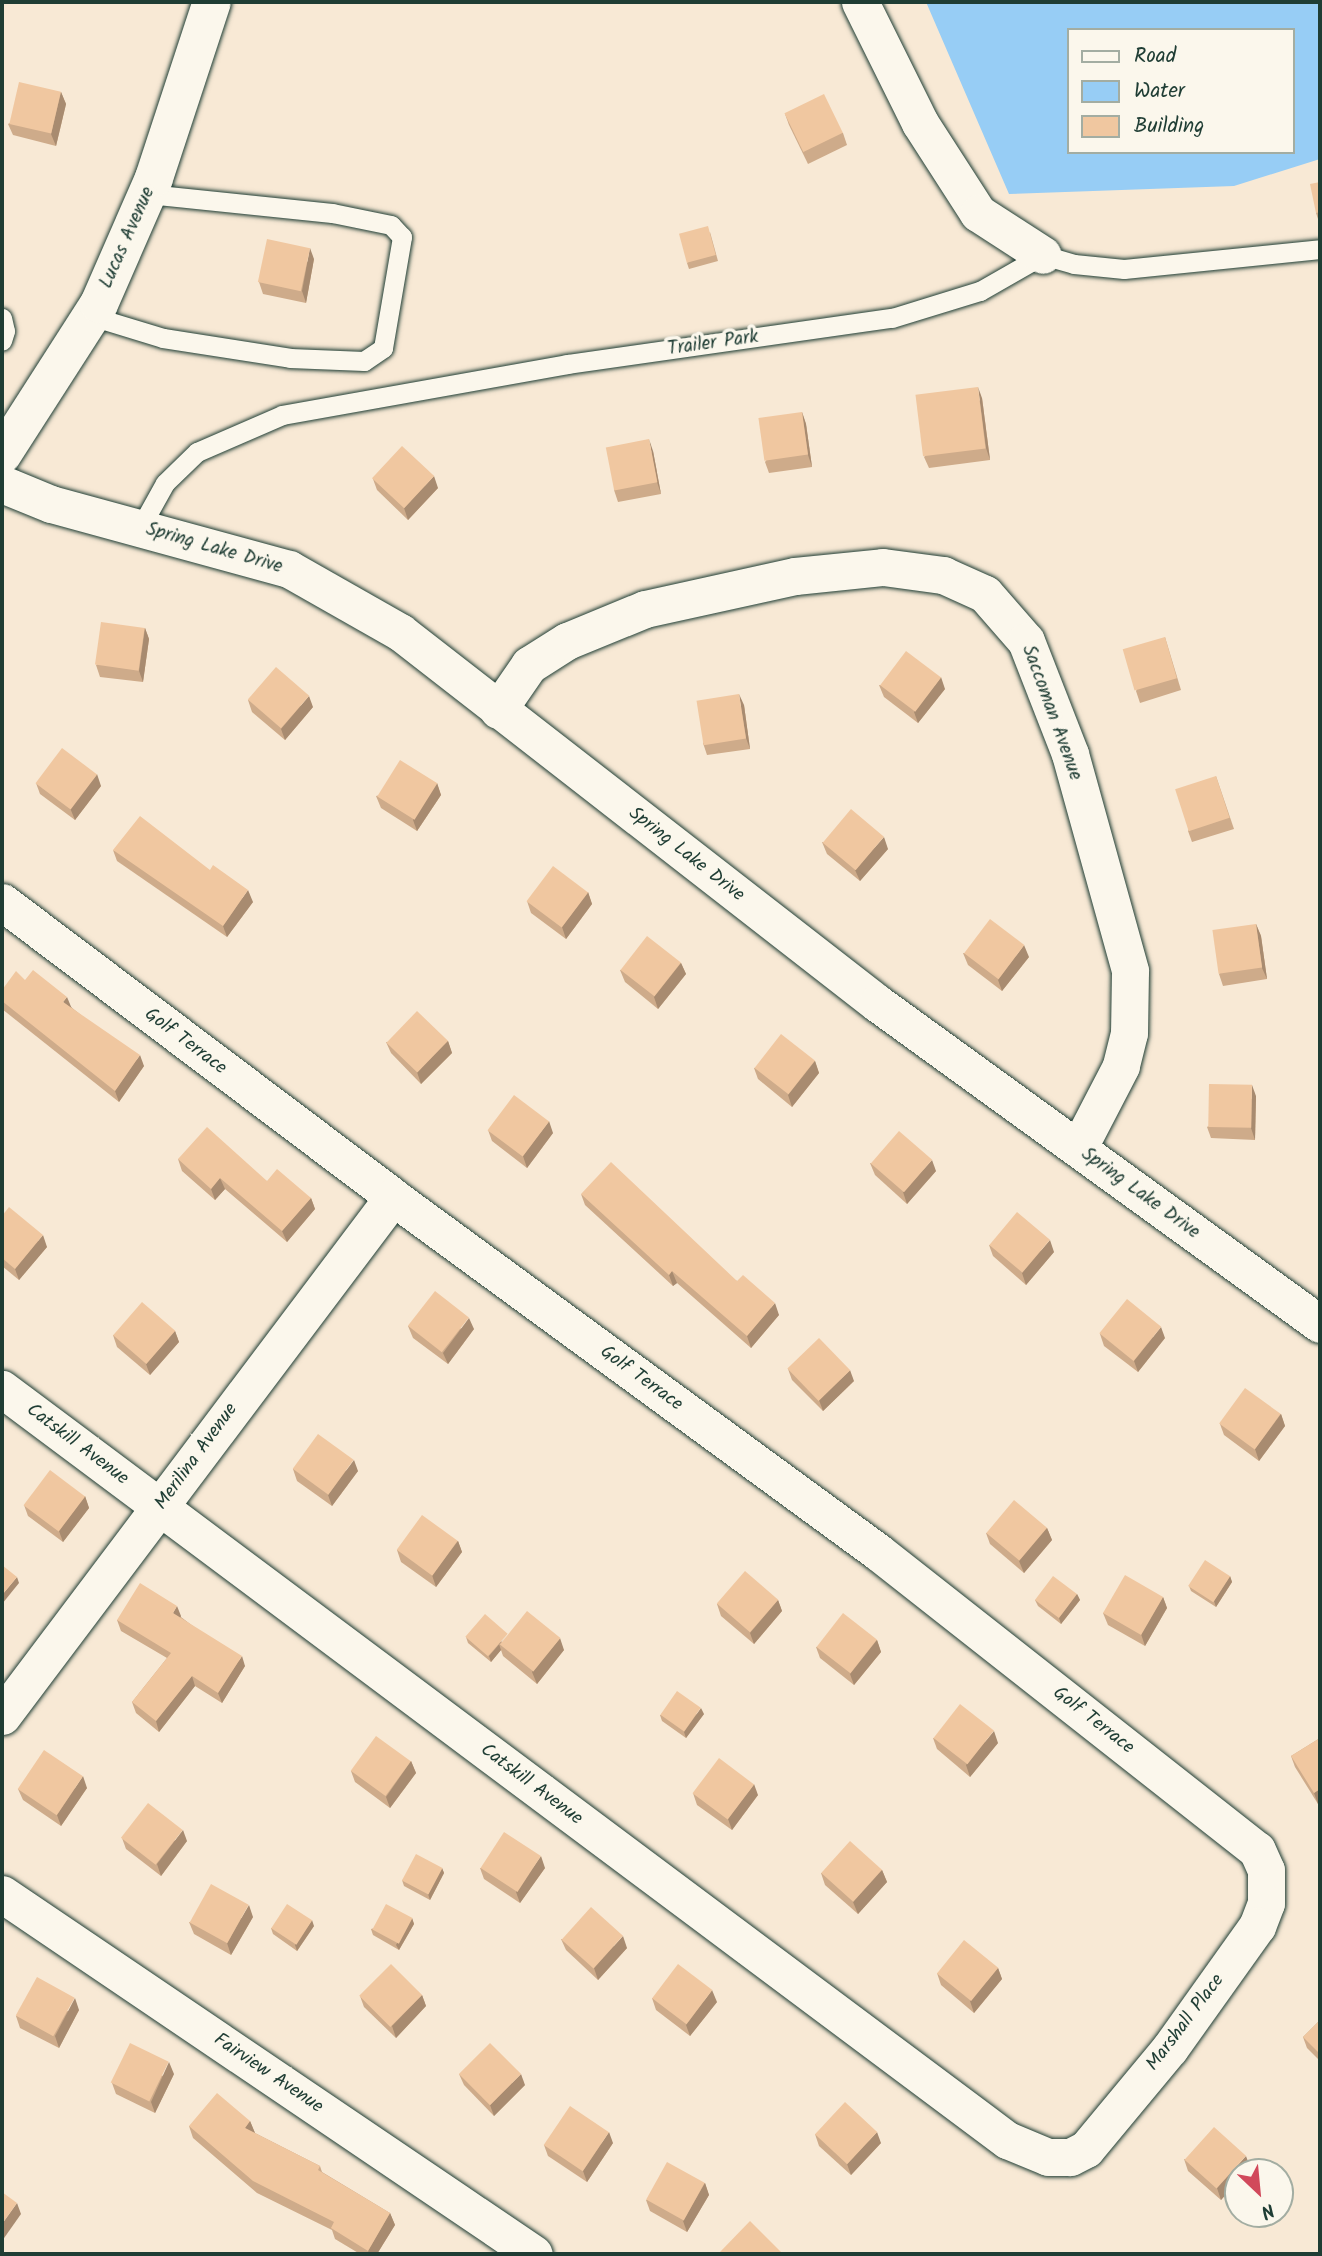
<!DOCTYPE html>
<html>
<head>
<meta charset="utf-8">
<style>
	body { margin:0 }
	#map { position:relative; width:1322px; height:2256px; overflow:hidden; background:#f8e9d5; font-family:Kalam,sans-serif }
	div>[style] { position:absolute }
	.water>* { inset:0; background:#97cdf5 }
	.roads { filter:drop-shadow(0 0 2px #1f3d34) drop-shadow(0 0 2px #1f3d34) }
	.lane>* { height:19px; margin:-9.5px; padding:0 9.5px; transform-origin:9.5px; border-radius:9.5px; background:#fbf7ec }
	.street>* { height:37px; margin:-18.5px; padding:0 18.5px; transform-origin:18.5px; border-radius:18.5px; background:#fbf7ec }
	.secondary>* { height:38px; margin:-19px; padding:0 19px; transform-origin:19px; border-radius:19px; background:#fbf7ec }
	.wall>* { inset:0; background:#ceab8a }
	.shaded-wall>* { inset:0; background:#a88b70 }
	.building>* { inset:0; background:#f0c7a0; transform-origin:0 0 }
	span { translate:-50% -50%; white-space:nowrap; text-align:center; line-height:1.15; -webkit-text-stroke:7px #fbf7ec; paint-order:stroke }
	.street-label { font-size:19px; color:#1f3d34 }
	.frame { position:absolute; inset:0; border:4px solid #1f3d34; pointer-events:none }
	.legend { position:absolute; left:1067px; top:28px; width:228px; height:126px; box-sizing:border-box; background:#fbf7ec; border:2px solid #a3ada2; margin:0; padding:9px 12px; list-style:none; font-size:21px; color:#1f3d34 }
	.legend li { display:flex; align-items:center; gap:14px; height:35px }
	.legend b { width:35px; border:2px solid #a3ada2 }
	.north { position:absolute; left:1224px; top:2158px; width:70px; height:70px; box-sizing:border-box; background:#fbf7ec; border:2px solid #a3ada2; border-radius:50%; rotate:154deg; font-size:19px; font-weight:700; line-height:28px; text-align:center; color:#1f3d34 }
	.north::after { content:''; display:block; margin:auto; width:24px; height:32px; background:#d1495b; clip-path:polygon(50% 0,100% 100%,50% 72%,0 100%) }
</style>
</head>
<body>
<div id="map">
	<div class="water">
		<i style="clip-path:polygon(evenodd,926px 2px,1320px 2px,1320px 159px,1234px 186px,1009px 194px,926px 2px,1068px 30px,1292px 30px,1292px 152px,1068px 152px,1068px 30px)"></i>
	</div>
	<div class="roads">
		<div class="lane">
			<i style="left:91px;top:316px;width:75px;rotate:17deg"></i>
			<i style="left:163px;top:338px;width:129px;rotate:8.9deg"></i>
			<i style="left:290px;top:358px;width:74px;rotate:2.3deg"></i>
			<i style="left:364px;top:361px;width:23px;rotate:-34deg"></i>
			<i style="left:383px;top:348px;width:113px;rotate:-80.3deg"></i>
			<i style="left:402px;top:237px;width:16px;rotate:-133deg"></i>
			<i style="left:391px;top:225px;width:60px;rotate:-168.5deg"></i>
			<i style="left:332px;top:213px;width:185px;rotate:-174.1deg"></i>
			<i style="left:2px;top:318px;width:13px;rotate:77deg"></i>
			<i style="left:5px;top:331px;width:10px;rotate:107deg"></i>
			<i style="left:140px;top:528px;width:51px;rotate:-60.9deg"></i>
			<i style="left:165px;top:483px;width:45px;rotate:-44.1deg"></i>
			<i style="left:197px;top:452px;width:93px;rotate:-23.5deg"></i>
			<i style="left:282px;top:415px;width:290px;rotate:-10.1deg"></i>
			<i style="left:567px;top:364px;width:328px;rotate:-8.1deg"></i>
			<i style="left:892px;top:318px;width:92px;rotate:-17.1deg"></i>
			<i style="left:980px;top:291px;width:73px;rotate:-29.7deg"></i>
			<i style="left:1043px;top:255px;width:32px;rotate:16deg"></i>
			<i style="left:1074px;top:264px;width:50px;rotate:5.7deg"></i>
			<i style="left:1124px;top:269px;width:197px;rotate:-5.8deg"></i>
		</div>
		<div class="street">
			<i style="left:860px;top:2px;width:135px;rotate:63.6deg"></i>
			<i style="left:920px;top:123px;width:107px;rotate:57.2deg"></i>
			<i style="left:978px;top:213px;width:77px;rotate:32.9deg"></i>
			<i style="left:2px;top:484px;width:53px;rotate:22.2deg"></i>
			<i style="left:51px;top:504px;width:247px;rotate:15.3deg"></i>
			<i style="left:289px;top:569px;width:128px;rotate:29.6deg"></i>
			<i style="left:400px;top:632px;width:604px;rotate:37.87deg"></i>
			<i style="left:877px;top:1003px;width:547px;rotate:35.93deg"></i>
			<i style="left:498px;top:710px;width:55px;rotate:-55.4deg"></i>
			<i style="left:529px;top:665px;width:45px;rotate:-32.3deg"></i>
			<i style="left:567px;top:641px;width:84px;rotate:-22.3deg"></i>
			<i style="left:645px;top:609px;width:154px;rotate:-12.4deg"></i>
			<i style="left:795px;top:576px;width:88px;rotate:-5.8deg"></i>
			<i style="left:883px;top:567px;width:61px;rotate:7.6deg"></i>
			<i style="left:943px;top:575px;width:46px;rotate:24.3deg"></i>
			<i style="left:985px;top:594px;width:62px;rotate:48.9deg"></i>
			<i style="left:1026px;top:641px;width:121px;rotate:68.7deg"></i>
			<i style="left:1070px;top:754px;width:225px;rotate:74.5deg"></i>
			<i style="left:1130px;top:971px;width:62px;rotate:90.9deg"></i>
			<i style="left:1129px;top:1033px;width:34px;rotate:104deg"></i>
			<i style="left:1121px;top:1066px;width:93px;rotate:117.4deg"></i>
			<i style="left:2px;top:902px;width:490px;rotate:37deg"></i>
			<i style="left:393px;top:1197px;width:601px;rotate:36.2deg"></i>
			<i style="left:878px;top:1552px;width:482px;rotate:38.2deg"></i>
			<i style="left:1257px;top:1850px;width:22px;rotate:66deg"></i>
			<i style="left:1266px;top:1870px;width:33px;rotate:90deg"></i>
			<i style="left:1266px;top:1903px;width:25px;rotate:111deg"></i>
			<i style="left:1257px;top:1926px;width:150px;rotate:125.5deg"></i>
			<i style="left:1170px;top:2048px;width:131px;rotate:129.7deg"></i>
			<i style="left:1086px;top:2149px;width:18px;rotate:153deg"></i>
			<i style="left:1070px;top:2157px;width:22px;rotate:180deg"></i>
			<i style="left:1048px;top:2157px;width:44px;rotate:-157.5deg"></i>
			<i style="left:1007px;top:2140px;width:1255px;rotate:-143.23deg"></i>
			<i style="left:2px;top:1716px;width:650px;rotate:-53.01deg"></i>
			<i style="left:2px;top:1894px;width:642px;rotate:34.09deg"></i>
		</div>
		<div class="secondary">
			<i style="left:2px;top:455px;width:179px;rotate:-57.3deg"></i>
			<i style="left:99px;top:304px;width:137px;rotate:-66.4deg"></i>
			<i style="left:154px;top:178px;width:185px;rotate:-71.8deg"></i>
		</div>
	</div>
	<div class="wall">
		<i style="clip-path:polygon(61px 92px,66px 104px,56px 146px,13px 135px,8px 124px)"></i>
		<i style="clip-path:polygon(785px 114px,843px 133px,847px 145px,808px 164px,789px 125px)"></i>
		<i style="clip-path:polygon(1320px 182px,1320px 218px,1318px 219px,1316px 213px)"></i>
		<i style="clip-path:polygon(710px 232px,718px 261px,689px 269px,687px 263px)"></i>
		<i style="clip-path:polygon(314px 259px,306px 303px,263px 294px,259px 282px)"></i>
		<i style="clip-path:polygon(982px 398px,990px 460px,929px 468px,924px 457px)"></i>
		<i style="clip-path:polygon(802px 412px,806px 424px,812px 467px,769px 473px,765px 462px)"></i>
		<i style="clip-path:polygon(653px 451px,661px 494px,618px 502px,614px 490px)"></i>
		<i style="clip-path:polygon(373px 479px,438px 488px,408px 520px,377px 490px)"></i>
		<i style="clip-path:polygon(145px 628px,149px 639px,143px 682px,100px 677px,96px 665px)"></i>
		<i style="clip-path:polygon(1165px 637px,1181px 690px,1140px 703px,1136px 691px)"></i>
		<i style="clip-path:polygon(879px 685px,945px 689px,918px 723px,884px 697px)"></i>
		<i style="clip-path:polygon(248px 700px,313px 707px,285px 740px,252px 712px)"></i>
		<i style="clip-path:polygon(744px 705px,750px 749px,707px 755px,703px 743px)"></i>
		<i style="clip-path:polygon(1216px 776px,1234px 829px,1192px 842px,1188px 831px)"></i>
		<i style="clip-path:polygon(36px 783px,101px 786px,75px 820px,40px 794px)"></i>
		<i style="clip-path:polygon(437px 783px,441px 795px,417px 831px,381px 808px,376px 796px)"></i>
		<i style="clip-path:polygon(822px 842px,888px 849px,860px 881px,827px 854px)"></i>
		<i style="clip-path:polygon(113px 850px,253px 902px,227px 937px,117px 861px)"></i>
		<i style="clip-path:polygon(588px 892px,592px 904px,566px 939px,531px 913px,527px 901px)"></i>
		<i style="clip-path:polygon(1256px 924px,1261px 936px,1267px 979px,1223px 986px,1219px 974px)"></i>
		<i style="clip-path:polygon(963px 953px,1029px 957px,1002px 991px,968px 965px)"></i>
		<i style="clip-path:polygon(681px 963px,686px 974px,658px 1009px,625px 982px,620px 970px)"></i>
		<i style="clip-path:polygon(25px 980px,71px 1007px,144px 1066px,119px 1102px,2px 1009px,2px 990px)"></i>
		<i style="clip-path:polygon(448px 1041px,452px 1053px,421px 1084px,391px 1053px,386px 1042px)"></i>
		<i style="clip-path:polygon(815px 1061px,819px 1073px,792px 1107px,758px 1079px,754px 1068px)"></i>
		<i style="clip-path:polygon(1256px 1096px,1255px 1140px,1211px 1138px,1207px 1127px)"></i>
		<i style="clip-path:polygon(488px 1130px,553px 1133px,527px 1168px,492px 1141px)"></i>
		<i style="clip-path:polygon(178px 1159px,267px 1181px,311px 1198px,315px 1209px,287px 1242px,225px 1189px,215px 1200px,182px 1171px)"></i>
		<i style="clip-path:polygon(870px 1163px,936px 1171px,907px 1204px,875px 1175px)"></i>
		<i style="clip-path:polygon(581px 1194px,737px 1281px,779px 1315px,751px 1348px,677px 1283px,673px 1286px,585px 1205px)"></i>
		<i style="clip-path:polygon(2px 1216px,47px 1247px,19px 1280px,2px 1266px)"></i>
		<i style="clip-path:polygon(989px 1245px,1054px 1252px,1026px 1285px,993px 1256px)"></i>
		<i style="clip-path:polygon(408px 1326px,474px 1329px,448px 1364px,413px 1338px)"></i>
		<i style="clip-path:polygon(175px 1331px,179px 1342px,150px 1375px,117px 1347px,113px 1335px)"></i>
		<i style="clip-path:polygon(1100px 1334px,1165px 1338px,1138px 1372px,1104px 1346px)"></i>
		<i style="clip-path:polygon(788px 1369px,854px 1381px,823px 1411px,792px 1380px)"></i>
		<i style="clip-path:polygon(1281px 1414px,1285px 1426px,1259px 1461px,1224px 1435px,1220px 1424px)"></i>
		<i style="clip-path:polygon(293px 1469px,358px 1471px,332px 1506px,297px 1481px)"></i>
		<i style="clip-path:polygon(85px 1496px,89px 1508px,63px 1542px,28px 1516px,24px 1505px)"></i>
		<i style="clip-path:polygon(1047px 1528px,1052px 1540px,1024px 1573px,990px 1544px,986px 1533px)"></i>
		<i style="clip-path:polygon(458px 1541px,462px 1552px,436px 1587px,401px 1562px,397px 1550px)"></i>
		<i style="clip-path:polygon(1230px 1576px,1232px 1582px,1216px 1607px,1191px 1591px,1189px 1586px)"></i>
		<i style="clip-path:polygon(1077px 1594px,1080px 1600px,1061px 1624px,1038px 1606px,1035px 1600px)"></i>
		<i style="clip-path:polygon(1163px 1597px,1167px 1608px,1145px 1646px,1108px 1625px,1103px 1613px)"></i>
		<i style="clip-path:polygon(778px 1600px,782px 1611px,754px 1644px,721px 1616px,717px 1604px)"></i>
		<i style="clip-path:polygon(181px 1616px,181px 1617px,245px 1666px,222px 1703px,195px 1686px,159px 1732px,136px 1713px,132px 1702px,167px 1658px,121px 1631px,117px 1620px)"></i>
		<i style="clip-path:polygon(466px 1637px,564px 1650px,537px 1684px,503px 1656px,501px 1650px,491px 1662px,468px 1643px)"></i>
		<i style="clip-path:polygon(877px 1640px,881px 1652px,854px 1685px,820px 1658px,816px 1647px)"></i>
		<i style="clip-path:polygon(704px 1714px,686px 1738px,662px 1721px,660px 1715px)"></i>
		<i style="clip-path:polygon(933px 1738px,998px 1743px,970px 1777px,937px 1749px)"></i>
		<i style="clip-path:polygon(1320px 1738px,1318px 1804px,1295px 1767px,1291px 1756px)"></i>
		<i style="clip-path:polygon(411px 1761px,416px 1773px,390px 1808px,355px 1782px,351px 1771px)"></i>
		<i style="clip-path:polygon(87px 1788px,61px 1826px,23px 1800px,18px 1789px)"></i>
		<i style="clip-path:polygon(693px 1793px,758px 1795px,732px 1830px,697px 1805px)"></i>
		<i style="clip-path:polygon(122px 1838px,187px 1841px,161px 1876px,126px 1849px)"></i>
		<i style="clip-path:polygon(442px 1868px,444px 1873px,430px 1900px,404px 1886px,402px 1880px)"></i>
		<i style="clip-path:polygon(480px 1868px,545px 1868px,520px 1903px,484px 1879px)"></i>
		<i style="clip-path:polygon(882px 1870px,887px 1882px,858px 1914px,825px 1885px,821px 1873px)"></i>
		<i style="clip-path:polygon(253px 1917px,231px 1955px,194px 1934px,189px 1922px)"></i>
		<i style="clip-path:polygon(412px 1918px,414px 1924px,399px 1950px,373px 1935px,371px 1929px)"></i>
		<i style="clip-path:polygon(314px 1926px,297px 1951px,273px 1934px,271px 1928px)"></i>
		<i style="clip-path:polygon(561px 1939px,627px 1948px,598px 1980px,566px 1950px)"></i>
		<i style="clip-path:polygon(998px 1968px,1002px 1979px,974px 2013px,941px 1985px,937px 1973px)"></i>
		<i style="clip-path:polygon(422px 1995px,426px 2006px,396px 2038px,364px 2007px,360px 1996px)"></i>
		<i style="clip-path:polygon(652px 1998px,717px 2002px,690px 2036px,656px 2010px)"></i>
		<i style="clip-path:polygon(79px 2010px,59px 2048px,20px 2028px,16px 2016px)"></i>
		<i style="clip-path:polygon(1320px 2020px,1320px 2061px,1307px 2048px,1303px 2037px)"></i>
		<i style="clip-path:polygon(174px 2074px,155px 2113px,116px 2094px,112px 2083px)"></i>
		<i style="clip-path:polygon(459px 2074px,525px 2085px,494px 2116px,464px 2085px)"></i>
		<i style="clip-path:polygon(250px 2121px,255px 2133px,320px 2166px,322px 2172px,390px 2213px,395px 2225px,377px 2254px,360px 2254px,335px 2239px,332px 2230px,257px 2193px,193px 2138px,189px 2126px)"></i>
		<i style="clip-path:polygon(815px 2134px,881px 2143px,851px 2175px,819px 2146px)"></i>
		<i style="clip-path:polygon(613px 2143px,587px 2182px,548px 2156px,544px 2145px)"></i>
		<i style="clip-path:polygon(1184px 2159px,1250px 2167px,1246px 2172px,1238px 2172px,1238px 2181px,1221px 2200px,1188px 2171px)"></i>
		<i style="clip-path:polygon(705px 2183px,709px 2195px,687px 2232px,650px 2211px,646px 2200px)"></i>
	</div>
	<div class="shaded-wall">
		<i style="clip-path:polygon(61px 92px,66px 104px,56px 146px,51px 134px)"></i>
		<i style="clip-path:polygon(310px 248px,314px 259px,306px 303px,302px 291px)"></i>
		<i style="clip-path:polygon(978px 387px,982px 398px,990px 460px,986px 448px)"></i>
		<i style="clip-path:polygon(802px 412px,806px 424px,812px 467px,808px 455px)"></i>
		<i style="clip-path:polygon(649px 439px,653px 451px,661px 494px,657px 482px)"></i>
		<i style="clip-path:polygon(434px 476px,438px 488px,408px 520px,404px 508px)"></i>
		<i style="clip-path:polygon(145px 628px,149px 639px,143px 682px,139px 671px)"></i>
		<i style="clip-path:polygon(941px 677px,945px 689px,918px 723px,914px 712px)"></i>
		<i style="clip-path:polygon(739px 694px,744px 705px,750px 749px,746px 738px)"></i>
		<i style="clip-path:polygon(309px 696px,313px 707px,285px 740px,281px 729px)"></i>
		<i style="clip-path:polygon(97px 774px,101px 786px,75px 820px,70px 808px)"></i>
		<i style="clip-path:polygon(437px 783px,441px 795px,417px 831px,413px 820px)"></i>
		<i style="clip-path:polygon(884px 837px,888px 849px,860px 881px,855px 870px)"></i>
		<i style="clip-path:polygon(248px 890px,253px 902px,227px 937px,223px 926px)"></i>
		<i style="clip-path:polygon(588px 892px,592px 904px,566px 939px,562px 927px)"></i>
		<i style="clip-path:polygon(1256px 924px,1261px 936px,1267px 979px,1262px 968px)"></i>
		<i style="clip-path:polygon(1024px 945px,1029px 957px,1002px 991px,998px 980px)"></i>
		<i style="clip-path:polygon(681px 963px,686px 974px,658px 1009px,654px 997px)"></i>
		<i style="clip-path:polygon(67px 997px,72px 1009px,63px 1002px)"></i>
		<i style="clip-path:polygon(448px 1041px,452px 1053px,421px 1084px,417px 1072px)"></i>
		<i style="clip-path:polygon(140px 1055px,144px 1066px,119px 1102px,115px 1091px)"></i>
		<i style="clip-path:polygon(815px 1061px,819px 1073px,792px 1107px,788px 1095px)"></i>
		<i style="clip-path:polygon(1252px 1085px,1256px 1096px,1255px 1140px,1251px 1128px)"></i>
		<i style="clip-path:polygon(549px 1121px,553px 1133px,527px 1168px,523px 1156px)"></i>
		<i style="clip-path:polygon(932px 1160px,936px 1171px,907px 1204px,903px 1192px)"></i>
		<i style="clip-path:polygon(220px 1178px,225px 1189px,215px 1200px,211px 1189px)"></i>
		<i style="clip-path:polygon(311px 1198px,315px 1209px,287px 1242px,282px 1231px)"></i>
		<i style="clip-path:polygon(43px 1235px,47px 1247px,19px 1280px,15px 1269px)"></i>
		<i style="clip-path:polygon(1050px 1240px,1054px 1252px,1026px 1285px,1022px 1273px)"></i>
		<i style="clip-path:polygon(672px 1271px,677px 1283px,673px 1286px,669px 1275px)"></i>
		<i style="clip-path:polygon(775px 1303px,779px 1315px,751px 1348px,747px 1336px)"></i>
		<i style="clip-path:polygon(469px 1318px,474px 1329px,448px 1364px,443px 1353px)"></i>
		<i style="clip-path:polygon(1161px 1327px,1165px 1338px,1138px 1372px,1134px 1361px)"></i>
		<i style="clip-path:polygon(175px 1331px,179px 1342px,150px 1375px,146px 1364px)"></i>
		<i style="clip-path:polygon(850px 1370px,854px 1381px,823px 1411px,819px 1400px)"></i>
		<i style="clip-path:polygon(1281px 1414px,1285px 1426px,1259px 1461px,1255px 1449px)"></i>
		<i style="clip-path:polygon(354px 1460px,358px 1471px,332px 1506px,328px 1495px)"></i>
		<i style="clip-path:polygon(85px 1496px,89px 1508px,63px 1542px,59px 1531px)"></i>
		<i style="clip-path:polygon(1047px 1528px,1052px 1540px,1024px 1573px,1019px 1561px)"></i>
		<i style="clip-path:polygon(458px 1541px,462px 1552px,436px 1587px,432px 1575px)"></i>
		<i style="clip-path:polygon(1230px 1576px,1232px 1582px,1216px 1607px,1214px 1601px)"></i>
		<i style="clip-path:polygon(17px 1577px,19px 1583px,2px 1604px,2px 1595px)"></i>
		<i style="clip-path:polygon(1077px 1594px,1080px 1600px,1061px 1624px,1059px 1618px)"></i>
		<i style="clip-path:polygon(1163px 1597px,1167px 1608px,1145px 1646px,1141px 1634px)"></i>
		<i style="clip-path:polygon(778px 1600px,782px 1611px,754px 1644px,750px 1633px)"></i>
		<i style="clip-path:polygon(177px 1606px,181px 1616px,177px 1623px,173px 1613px)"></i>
		<i style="clip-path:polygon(508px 1634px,499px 1644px,501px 1650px,491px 1662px,489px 1656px)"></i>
		<i style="clip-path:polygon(560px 1638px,564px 1650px,537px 1684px,532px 1672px)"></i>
		<i style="clip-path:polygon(877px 1640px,881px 1652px,854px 1685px,850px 1674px)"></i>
		<i style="clip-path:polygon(242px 1656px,245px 1666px,222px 1703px,218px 1693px)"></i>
		<i style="clip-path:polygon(192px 1676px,195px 1686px,159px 1732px,156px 1721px)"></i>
		<i style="clip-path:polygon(701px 1708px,704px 1714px,686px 1738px,684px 1732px)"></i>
		<i style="clip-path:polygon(994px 1731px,998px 1743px,970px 1777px,966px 1765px)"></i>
		<i style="clip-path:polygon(411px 1761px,416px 1773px,390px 1808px,386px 1797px)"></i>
		<i style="clip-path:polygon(83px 1776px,87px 1788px,61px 1826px,57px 1815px)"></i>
		<i style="clip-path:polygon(754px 1784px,758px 1795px,732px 1830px,728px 1819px)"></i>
		<i style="clip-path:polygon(1320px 1789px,1320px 1803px,1318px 1804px,1314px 1793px)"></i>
		<i style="clip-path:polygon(183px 1830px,187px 1841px,161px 1876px,157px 1864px)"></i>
		<i style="clip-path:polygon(541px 1856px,545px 1868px,520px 1903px,516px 1892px)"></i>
		<i style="clip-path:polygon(442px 1868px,444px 1873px,430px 1900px,428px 1894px)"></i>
		<i style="clip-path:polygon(882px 1870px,887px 1882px,858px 1914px,853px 1902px)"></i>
		<i style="clip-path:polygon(249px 1905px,253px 1917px,231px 1955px,227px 1943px)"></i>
		<i style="clip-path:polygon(412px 1918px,414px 1924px,399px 1950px,396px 1945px)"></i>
		<i style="clip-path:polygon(312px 1920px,314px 1926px,297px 1951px,295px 1945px)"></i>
		<i style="clip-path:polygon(623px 1936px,627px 1948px,598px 1980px,594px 1968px)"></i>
		<i style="clip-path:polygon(998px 1968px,1002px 1979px,974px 2013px,970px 2001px)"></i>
		<i style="clip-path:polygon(712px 1990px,717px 2002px,690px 2036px,686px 2025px)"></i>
		<i style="clip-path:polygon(422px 1995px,426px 2006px,396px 2038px,392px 2026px)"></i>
		<i style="clip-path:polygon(75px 1998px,79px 2010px,59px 2048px,55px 2036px)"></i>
		<i style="clip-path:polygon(169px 2062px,174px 2074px,155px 2113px,151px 2102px)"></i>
		<i style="clip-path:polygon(521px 2074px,525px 2085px,494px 2116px,490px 2105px)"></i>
		<i style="clip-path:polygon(250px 2121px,255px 2133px,245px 2128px)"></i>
		<i style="clip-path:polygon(609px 2132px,613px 2143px,587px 2182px,583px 2171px)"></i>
		<i style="clip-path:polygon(877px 2132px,881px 2143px,851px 2175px,847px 2164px)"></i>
		<i style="clip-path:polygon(1246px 2156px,1250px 2167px,1246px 2172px,1238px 2172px,1238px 2181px,1221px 2200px,1217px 2188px)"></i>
		<i style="clip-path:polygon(705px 2183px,709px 2195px,687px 2232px,683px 2221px)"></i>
		<i style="clip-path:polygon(17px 2203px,21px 2214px,2px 2241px,2px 2224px)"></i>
		<i style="clip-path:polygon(390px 2213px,395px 2225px,377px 2254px,370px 2254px,368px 2251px)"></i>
	</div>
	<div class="building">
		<i style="left:19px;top:82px;width:43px;height:43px;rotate:13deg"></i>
		<i style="left:824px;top:94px;width:43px;height:44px;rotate:64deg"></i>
		<i style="clip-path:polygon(1320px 182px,1320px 212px,1316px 213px,1310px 184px)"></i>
		<i style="left:708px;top:226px;width:30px;height:30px;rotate:75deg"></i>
		<i style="left:267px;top:239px;width:44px;height:44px;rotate:12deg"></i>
		<i style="left:978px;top:387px;width:62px;height:63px;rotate:83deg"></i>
		<i style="left:802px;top:412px;width:43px;height:44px;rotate:82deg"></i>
		<i style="left:649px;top:439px;width:44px;height:44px;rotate:79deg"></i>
		<i style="left:402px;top:446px;width:44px;height:44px;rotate:43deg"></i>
		<i style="left:101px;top:622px;width:44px;height:43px;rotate:8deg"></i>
		<i style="left:1165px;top:637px;width:43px;height:44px;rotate:74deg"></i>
		<i style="left:906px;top:651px;width:44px;height:43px;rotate:37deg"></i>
		<i style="left:276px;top:667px;width:44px;height:43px;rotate:41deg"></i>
		<i style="left:739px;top:694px;width:45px;height:43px;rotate:81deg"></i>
		<i style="left:62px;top:748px;width:44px;height:44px;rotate:37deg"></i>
		<i style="left:400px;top:760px;width:44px;height:43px;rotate:32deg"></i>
		<i style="left:1216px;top:776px;width:44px;height:43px;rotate:72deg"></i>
		<i style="left:851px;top:809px;width:43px;height:44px;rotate:40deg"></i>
		<i style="clip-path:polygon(140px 816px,210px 870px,213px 865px,248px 890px,223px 926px,113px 850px)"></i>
		<i style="left:553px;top:866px;width:44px;height:44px;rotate:37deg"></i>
		<i style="left:990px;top:919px;width:43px;height:43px;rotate:37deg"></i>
		<i style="left:1256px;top:924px;width:44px;height:44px;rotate:82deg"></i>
		<i style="left:647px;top:936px;width:43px;height:43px;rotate:38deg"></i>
		<i style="clip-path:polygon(33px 970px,67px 997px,63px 1002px,140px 1055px,115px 1091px,2px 1001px,2px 990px,16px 971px,25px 980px)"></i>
		<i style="left:417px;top:1011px;width:43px;height:44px;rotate:44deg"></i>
		<i style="left:781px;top:1034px;width:43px;height:43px;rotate:38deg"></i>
		<i style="left:1209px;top:1084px;width:43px;height:43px;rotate:1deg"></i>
		<i style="left:514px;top:1095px;width:44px;height:44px;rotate:37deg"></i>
		<i style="clip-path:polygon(207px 1127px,267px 1181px,277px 1169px,311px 1198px,282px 1231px,220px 1178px,211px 1189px,178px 1159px)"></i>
		<i style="left:899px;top:1131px;width:44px;height:43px;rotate:41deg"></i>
		<i style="clip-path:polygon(611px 1162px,737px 1281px,743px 1275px,775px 1303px,747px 1336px,672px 1271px,669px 1275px,581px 1194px)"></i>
		<i style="clip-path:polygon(9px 1207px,43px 1235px,15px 1269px,2px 1258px,2px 1216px)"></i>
		<i style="left:1017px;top:1212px;width:43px;height:43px;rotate:40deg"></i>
		<i style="left:435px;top:1291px;width:43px;height:44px;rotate:38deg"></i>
		<i style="left:1127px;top:1299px;width:44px;height:44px;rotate:39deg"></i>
		<i style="left:142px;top:1302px;width:44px;height:44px;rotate:41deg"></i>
		<i style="left:819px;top:1338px;width:45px;height:44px;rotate:46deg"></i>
		<i style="left:1245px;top:1388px;width:44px;height:44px;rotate:36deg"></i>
		<i style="left:318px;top:1434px;width:44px;height:43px;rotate:36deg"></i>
		<i style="left:50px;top:1470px;width:44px;height:44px;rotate:37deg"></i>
		<i style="left:1014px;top:1500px;width:43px;height:43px;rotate:40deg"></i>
		<i style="left:422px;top:1515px;width:44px;height:43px;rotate:36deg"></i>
		<i style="left:1205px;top:1560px;width:30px;height:31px;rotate:33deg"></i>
		<i style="clip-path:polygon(2px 1565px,17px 1577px,2px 1595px)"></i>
		<i style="left:745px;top:1571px;width:44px;height:43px;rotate:41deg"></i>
		<i style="left:1125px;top:1575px;width:44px;height:44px;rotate:30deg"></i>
		<i style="left:1053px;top:1576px;width:30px;height:30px;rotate:37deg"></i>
		<i style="clip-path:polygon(140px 1583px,177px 1606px,173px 1613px,242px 1656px,218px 1693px,192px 1676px,156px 1721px,132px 1702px,171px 1653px,117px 1620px)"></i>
		<i style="left:527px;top:1611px;width:43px;height:43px;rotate:39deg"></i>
		<i style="left:843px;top:1613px;width:43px;height:43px;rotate:38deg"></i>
		<i style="left:485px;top:1614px;width:30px;height:30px;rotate:41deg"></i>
		<i style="left:677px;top:1691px;width:29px;height:29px;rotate:35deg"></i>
		<i style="left:960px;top:1704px;width:43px;height:43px;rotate:38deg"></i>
		<i style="left:376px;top:1736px;width:43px;height:43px;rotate:36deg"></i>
		<i style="clip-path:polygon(1320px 1738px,1320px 1789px,1314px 1793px,1291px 1756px)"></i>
		<i style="left:44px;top:1750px;width:47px;height:47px;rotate:34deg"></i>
		<i style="left:719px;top:1758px;width:44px;height:44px;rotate:37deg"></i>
		<i style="left:148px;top:1803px;width:44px;height:44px;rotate:38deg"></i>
		<i style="left:504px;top:1832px;width:44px;height:43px;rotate:33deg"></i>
		<i style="left:850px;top:1841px;width:43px;height:43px;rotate:42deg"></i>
		<i style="left:416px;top:1854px;width:30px;height:30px;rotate:28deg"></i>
		<i style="left:211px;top:1884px;width:43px;height:44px;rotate:29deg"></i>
		<i style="left:287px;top:1904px;width:30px;height:29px;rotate:33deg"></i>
		<i style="left:386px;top:1904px;width:30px;height:29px;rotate:28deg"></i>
		<i style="left:591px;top:1907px;width:43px;height:44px;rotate:42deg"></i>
		<i style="left:964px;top:1940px;width:44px;height:43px;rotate:39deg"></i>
		<i style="left:391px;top:1964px;width:44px;height:45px;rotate:45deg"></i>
		<i style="left:678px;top:1964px;width:43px;height:43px;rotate:37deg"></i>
		<i style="left:37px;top:1977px;width:43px;height:44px;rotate:29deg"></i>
		<i style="clip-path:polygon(1320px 2020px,1320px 2054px,1303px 2037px)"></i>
		<i style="left:130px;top:2043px;width:43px;height:44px;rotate:26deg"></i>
		<i style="left:490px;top:2043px;width:44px;height:44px;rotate:45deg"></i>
		<i style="clip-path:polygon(217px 2093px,250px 2121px,245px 2128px,320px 2166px,318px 2170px,390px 2213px,368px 2251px,331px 2228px,334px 2222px,253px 2181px,189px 2126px)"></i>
		<i style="left:845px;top:2102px;width:44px;height:44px;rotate:43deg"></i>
		<i style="left:570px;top:2106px;width:47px;height:47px;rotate:34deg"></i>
		<i style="left:1214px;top:2127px;width:43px;height:44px;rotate:42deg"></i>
		<i style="left:667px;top:2162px;width:43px;height:43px;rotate:29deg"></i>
		<i style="clip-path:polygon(2px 2192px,17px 2203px,2px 2224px)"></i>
		<i style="clip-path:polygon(750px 2221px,781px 2252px,779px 2254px,722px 2254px,720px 2252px)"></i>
	</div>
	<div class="street-label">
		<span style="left:128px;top:238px;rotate:-66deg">Lucas Avenue</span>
		<span style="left:713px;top:344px;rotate:-8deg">Trailer Park</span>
		<span style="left:214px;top:549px;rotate:16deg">Spring Lake Drive</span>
		<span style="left:1051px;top:713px;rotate:70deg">Saccoman Avenue</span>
		<span style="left:686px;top:855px;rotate:38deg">Spring Lake Drive</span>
		<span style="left:185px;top:1042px;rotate:37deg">Golf Terrace</span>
		<span style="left:1140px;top:1194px;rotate:36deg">Spring Lake Drive</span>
		<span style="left:641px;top:1379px;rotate:36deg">Golf Terrace</span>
		<span style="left:77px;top:1445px;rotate:37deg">Catskill Avenue</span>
		<span style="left:197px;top:1457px;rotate:-54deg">Merilina Avenue</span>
		<span style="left:1093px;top:1721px;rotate:38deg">Golf Terrace</span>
		<span style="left:531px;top:1785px;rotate:37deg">Catskill Avenue</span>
		<span style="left:1186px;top:2023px;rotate:-53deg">Marshall Place</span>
		<span style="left:268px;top:2074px;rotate:34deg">Fairview Avenue</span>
	</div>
	<div class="frame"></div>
	<ul class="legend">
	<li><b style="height:9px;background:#fbf7ec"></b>Road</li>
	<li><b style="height:19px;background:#97cdf5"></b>Water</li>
	<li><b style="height:19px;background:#f0c7a0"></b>Building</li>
	</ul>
	<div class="north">N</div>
</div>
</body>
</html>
